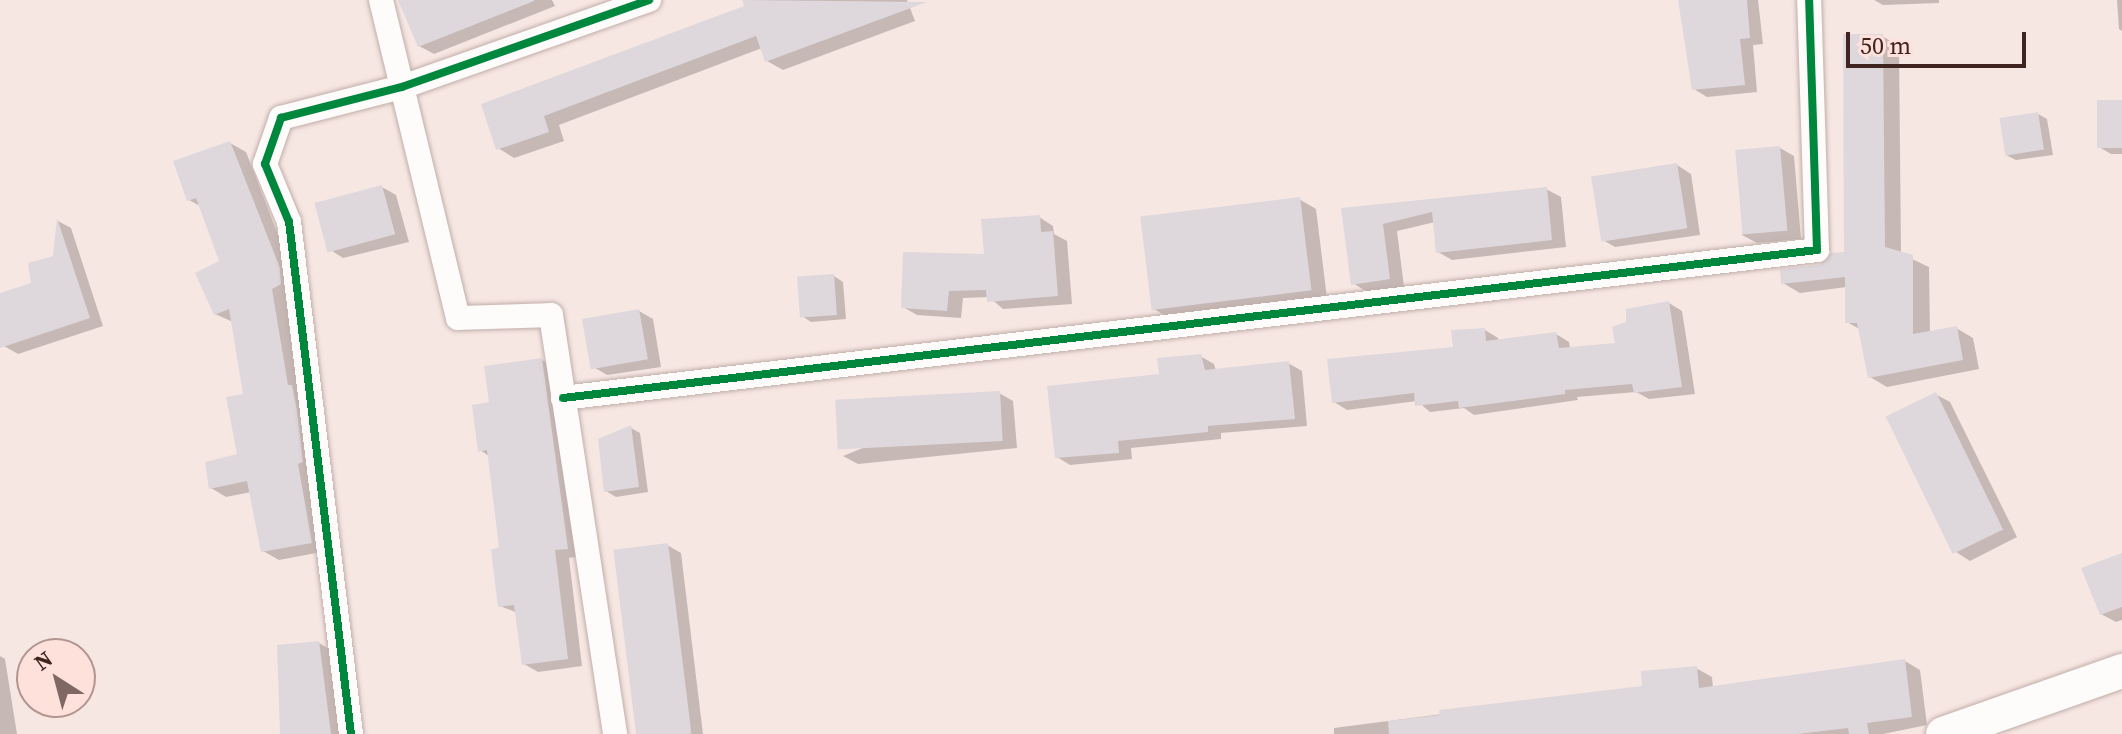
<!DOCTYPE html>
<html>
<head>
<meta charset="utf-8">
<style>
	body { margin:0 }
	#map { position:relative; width:2122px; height:734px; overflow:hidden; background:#f7e7e3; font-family:"Source Serif 4",serif }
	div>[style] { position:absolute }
	.shadow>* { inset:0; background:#0003 }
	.building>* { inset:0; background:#ded8dd; transform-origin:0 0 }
	.roads { filter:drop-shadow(0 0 2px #c1aeaa) drop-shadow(0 0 2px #c1aeaa) }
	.street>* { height:24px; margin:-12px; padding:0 12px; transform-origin:12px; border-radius:12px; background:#fefbfb }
	.secondary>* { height:34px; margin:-17px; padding:0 17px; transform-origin:17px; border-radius:17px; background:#fefbfb }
	.cycleway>* { height:8px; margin:-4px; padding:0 4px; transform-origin:4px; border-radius:4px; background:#00873e }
	span { translate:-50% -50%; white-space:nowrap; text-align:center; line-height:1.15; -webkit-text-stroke:6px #ffe1db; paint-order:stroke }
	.north { position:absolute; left:16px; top:638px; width:80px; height:80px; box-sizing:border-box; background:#ffe1db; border:2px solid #b29590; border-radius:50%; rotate:324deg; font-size:22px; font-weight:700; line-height:32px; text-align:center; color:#3f241f }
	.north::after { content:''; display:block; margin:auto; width:28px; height:36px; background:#7f6864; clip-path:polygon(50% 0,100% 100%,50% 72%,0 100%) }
	.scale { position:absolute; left:1846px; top:32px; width:180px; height:36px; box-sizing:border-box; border:4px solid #3f241f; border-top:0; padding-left:10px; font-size:24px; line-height:28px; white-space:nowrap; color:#3f241f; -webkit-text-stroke:6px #ffe1db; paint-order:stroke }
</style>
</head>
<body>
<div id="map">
	<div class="shadow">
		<i style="clip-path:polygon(400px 0,552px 0,555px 6px,434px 54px,419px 46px)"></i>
		<i style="clip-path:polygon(744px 0,907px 0,915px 21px,783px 70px,767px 61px,762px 48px,559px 125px,564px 141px,514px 158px,498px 148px,484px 105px,747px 7px)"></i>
		<i style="clip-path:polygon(1680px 0,1758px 0,1763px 44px,1753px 45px,1757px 92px,1707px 97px,1694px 89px)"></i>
		<i style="clip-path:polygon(1874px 0,1939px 0,1939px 3px,1883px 5px)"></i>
		<i style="clip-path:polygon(2117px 0,2122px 0,2122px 31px,2119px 29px)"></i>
		<i style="clip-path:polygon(1882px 36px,1899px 46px,1901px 254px,1929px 267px,1930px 333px,1956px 328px,1973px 338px,1979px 369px,1887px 387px,1870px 377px,1861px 330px,1847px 322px,1847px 287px,1800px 293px,1783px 283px,1847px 254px)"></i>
		<i style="clip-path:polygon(2122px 102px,2122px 154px,2111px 154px,2099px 147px)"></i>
		<i style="clip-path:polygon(2038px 114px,2047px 119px,2053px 155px,2016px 160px,2006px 155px)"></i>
		<i style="clip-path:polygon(230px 143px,246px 152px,295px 279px,327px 551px,279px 560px,263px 551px,251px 492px,226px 497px,211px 488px,239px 456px,245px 395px,233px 322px,215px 314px,222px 262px,202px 207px,189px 200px)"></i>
		<i style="clip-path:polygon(1780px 148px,1794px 156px,1801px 239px,1757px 243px,1742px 235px)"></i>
		<i style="clip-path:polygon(1677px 165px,1691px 174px,1700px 235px,1615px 247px,1601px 239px)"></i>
		<i style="clip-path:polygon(382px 187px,396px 195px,409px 242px,343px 258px,329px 249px)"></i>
		<i style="clip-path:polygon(1546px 189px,1561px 197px,1566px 247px,1452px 260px,1438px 252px,1435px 222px,1397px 231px,1404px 287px,1367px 292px,1353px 283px,1343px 210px)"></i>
		<i style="clip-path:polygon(1299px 199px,1316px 209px,1327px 298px,1168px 317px,1152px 308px)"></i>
		<i style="clip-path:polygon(1039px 217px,1053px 226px,1054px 234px,1067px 241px,1072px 304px,1003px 309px,989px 297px,963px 298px,961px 318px,917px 315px,903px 307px,986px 256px)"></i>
		<i style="clip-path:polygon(58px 221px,71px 228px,103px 326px,18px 354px,4px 346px,0 335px,0 296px,33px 284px,55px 258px)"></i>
		<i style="clip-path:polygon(834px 276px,843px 282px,846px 319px,811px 322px,802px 316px)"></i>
		<i style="clip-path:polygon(1669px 303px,1682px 311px,1695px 394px,1649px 399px,1636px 392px,1577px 397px,1578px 400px,1474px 415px,1464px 408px,1430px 412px,1417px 401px,1347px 410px,1334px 402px,1455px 349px,1485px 330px,1498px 338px,1498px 342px,1556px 334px,1569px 342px,1570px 348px,1617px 344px)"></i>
		<i style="clip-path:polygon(639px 311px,653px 319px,661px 367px,607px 375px,592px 366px)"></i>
		<i style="clip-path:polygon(1200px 356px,1214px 364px,1216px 371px,1288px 363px,1302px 371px,1307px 426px,1221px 433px,1221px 439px,1131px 448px,1132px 459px,1070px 465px,1057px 457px,1161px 376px)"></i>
		<i style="clip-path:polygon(542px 360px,556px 368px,581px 556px,569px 558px,582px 666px,538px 672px,524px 664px,518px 613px,500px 606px,502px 549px,489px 456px,480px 450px,491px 404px)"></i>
		<i style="clip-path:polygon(999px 393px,1013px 401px,1017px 448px,858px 464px,843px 456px)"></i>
		<i style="clip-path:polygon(1935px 394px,1950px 402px,2017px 537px,1970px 561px,1956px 552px)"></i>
		<i style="clip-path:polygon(631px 428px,640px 433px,648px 492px,616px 497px,606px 491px)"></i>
		<i style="clip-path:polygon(667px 545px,681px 553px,703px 734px,640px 734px)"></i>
		<i style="clip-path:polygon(2122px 556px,2122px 620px,2116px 622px,2101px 614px)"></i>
		<i style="clip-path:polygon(319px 643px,333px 651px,344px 734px,282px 734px)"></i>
		<i style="clip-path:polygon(0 656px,5px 659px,17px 734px,0 734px)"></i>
		<i style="clip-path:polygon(1905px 661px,1920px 670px,1927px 725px,1883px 734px,1334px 734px,1334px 728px,1644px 688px,1696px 668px,1712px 677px,1713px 688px)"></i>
	</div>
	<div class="building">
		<i style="clip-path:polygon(398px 0,534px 0,534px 1px,418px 47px)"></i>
		<i style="clip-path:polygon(742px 0,927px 2px,765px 62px,756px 36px,544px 116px,549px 132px,496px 150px,481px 104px,744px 6px)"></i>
		<i style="clip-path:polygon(1678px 0,1747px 0,1750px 38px,1740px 39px,1745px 85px,1692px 90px)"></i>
		<i style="clip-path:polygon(1843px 34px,1883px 34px,1885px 247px,1913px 255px,1913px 334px,1957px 326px,1963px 360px,1868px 378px,1857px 323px,1845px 323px,1845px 277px,1781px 284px,1780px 269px,1819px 265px,1831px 253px,1844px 252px)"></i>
		<i style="left:2097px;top:100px;width:25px;height:48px"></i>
		<i style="left:2038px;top:112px;width:38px;height:39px;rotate:81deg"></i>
		<i style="clip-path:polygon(230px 141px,280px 268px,281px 284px,272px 289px,288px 385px,292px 385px,297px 410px,303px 462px,298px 464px,312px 543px,261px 552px,247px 481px,209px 489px,205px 462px,237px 454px,226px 397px,243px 394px,229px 309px,214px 315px,195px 273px,219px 261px,196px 198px,187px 201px,173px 161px)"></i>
		<i style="left:1780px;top:146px;width:85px;height:45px;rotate:85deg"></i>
		<i style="left:1677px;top:163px;width:66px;height:87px;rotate:81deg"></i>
		<i style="left:382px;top:185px;width:51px;height:70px;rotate:75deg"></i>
		<i style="clip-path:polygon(1547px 187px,1552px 240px,1436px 253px,1432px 212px,1383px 224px,1390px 279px,1351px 285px,1341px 208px)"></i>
		<i style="left:1300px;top:197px;width:94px;height:161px;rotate:83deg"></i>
		<i style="clip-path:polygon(1040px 215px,1041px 232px,1053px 231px,1058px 296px,987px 302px,986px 290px,949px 291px,947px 311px,901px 308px,903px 252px,984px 254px,981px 219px)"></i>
		<i style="clip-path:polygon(57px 218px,90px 318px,0 348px,0 293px,31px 283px,28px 263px,53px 256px)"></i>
		<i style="left:834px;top:274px;width:41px;height:37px;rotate:86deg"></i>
		<i style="clip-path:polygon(1669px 301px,1682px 387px,1634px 393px,1632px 384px,1565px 390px,1565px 394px,1459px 408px,1458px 401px,1415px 406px,1414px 393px,1332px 403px,1327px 359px,1453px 347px,1451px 330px,1485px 328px,1486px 341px,1556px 332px,1559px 348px,1615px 343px,1612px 327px,1626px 322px,1626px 309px)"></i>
		<i style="left:639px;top:309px;width:51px;height:58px;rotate:80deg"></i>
		<i style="clip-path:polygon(1201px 354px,1205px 370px,1289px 361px,1295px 419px,1208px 426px,1208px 432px,1118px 441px,1119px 453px,1055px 458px,1047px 386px,1159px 374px,1157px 358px)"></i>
		<i style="clip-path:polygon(542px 358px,568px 549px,555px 550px,568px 659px,522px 665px,514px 605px,498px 607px,491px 550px,499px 547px,487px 450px,478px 452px,472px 405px,489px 402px,484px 366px)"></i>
		<i style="left:1000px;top:391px;width:50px;height:165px;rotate:87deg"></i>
		<i style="left:1936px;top:392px;width:153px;height:56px;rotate:64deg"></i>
		<i style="clip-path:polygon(631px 425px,639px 487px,604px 492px,598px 439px)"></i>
		<i style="left:668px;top:543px;width:192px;height:55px;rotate:83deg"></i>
		<i style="clip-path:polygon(2122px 553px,2122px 607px,2100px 615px,2081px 568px)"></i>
		<i style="clip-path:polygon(319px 641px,331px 734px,280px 734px,277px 645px)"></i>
		<i style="clip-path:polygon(1905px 659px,1912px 717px,1867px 723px,1869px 734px,1849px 734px,1848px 728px,1798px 734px,1389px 734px,1388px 721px,1440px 715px,1439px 710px,1642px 686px,1641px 671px,1697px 666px,1699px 688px)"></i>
	</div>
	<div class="roads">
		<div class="street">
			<i style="left:381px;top:0;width:327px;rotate:76.4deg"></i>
			<i style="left:458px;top:318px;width:93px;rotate:-1.8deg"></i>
			<i style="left:551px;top:315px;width:424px;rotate:81.3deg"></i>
			<i style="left:563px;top:398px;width:1263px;rotate:-6.73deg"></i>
			<i style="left:1817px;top:250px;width:250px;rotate:-91.8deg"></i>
			<i style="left:351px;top:734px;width:516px;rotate:-96.9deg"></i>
			<i style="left:289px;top:222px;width:63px;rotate:-112.5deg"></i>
			<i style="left:265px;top:164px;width:49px;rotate:-70.8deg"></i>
			<i style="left:281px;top:118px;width:125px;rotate:-14.4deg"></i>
			<i style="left:402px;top:87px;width:262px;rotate:-19.4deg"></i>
		</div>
		<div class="secondary">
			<i style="left:1943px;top:734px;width:190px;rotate:-19.4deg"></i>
		</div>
	</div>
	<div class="cycleway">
		<i style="left:563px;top:398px;width:1263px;rotate:-6.73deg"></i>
		<i style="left:1817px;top:250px;width:250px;rotate:-91.8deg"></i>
		<i style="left:351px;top:734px;width:516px;rotate:-96.9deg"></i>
		<i style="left:289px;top:222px;width:63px;rotate:-112.5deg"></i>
		<i style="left:265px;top:164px;width:49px;rotate:-70.8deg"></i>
		<i style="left:281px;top:118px;width:125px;rotate:-14.4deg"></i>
		<i style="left:402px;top:87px;width:262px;rotate:-19.4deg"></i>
	</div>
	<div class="north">N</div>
	<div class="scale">50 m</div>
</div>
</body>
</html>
